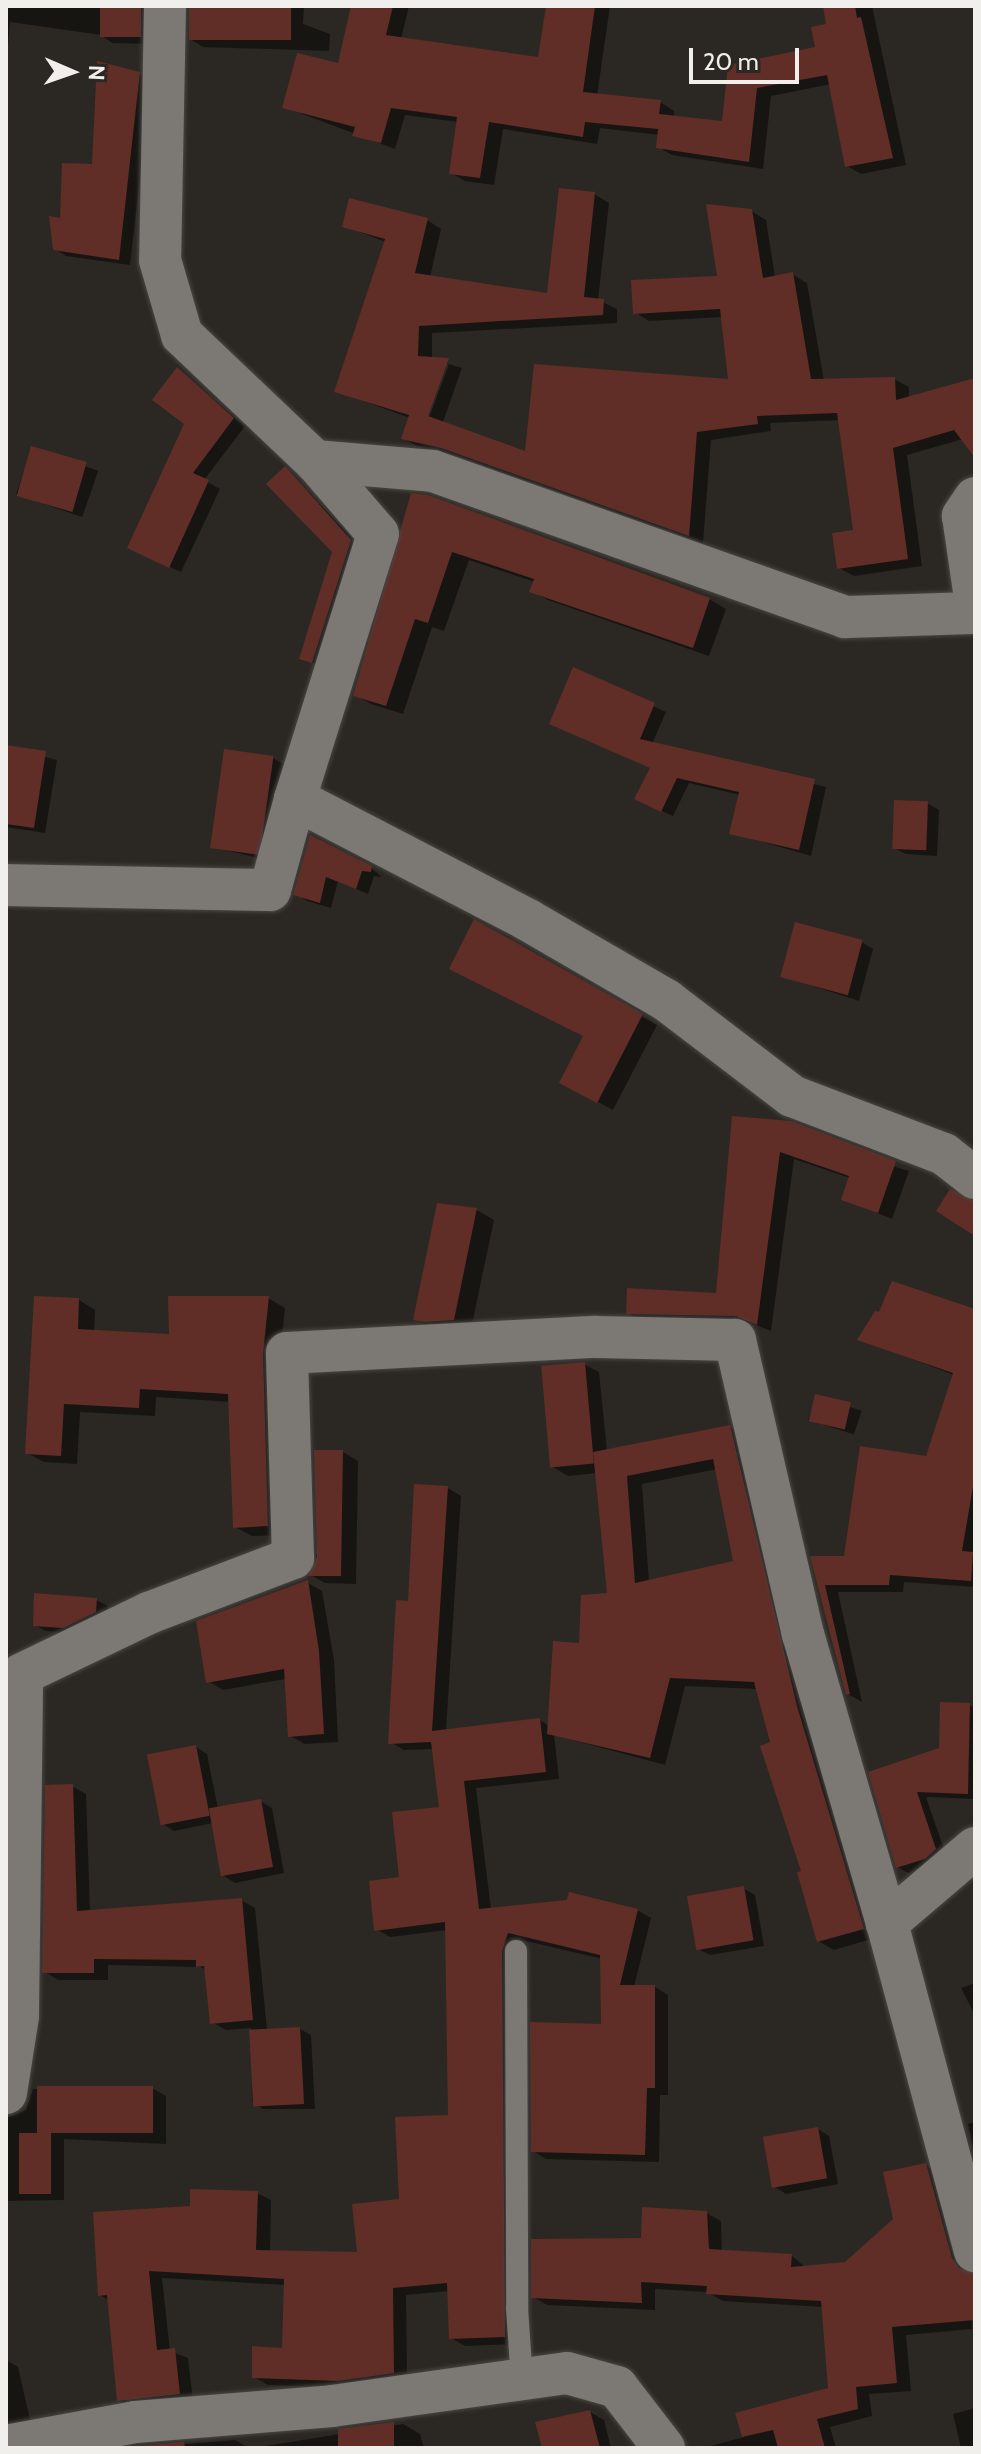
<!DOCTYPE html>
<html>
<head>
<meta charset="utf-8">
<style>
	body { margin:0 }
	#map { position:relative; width:981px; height:2454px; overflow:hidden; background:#2b2823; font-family:Cabin,sans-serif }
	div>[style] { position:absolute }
	.shadow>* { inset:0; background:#0007; transform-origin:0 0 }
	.building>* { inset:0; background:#612d27; transform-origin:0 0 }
	.roads { filter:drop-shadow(0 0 2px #484643) drop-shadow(0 0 2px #484643) }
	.lane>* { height:22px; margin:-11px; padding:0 11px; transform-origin:11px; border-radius:11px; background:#7c7873 }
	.street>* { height:42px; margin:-21px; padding:0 21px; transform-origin:21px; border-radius:21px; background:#7c7873 }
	span { translate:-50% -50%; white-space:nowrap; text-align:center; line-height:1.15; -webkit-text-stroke:7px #2b2823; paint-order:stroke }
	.frame { position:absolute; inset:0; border:8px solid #f1efec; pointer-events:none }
	.north { position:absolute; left:32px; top:32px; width:80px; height:80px; -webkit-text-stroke:6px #2b2823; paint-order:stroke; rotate:92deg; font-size:22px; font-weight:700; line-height:32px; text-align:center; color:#f1efec }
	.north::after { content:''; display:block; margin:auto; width:28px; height:36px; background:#f1efec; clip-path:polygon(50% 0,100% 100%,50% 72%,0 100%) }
	.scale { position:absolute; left:689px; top:48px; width:110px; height:36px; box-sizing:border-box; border:4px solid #f1efec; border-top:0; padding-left:10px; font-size:24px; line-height:28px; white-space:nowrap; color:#f1efec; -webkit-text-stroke:6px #2b2823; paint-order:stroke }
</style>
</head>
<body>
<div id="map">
	<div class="shadow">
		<i style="clip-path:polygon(6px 6px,148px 6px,151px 44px,112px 43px,101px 35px,10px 22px,6px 70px)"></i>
		<i style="clip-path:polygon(260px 6px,304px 6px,303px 24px,330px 34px,329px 51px,203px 47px,190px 39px)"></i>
		<i style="clip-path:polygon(353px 6px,409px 6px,401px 39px,540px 60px,546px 6px,610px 6px,597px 96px,660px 102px,674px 111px,674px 118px,724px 123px,730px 66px,817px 49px,829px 25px,825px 6px,872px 6px,906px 165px,861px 174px,847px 166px,831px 84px,771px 96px,763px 169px,672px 155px,658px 147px,659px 135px,600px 128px,597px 144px,503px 129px,494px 185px,465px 181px,451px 173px,458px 122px,405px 115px,395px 149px,284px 107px,339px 66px)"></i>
		<i style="clip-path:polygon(139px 74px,151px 80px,130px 265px,66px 256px,55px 249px,62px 220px)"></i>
		<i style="clip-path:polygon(evenodd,594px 194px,609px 203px,598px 300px,617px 309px,617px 323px,432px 333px,432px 359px,462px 368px,443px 422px,527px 454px,731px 381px,723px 317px,649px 321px,635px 312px,719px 278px,751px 211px,766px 220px,775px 277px,792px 274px,807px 283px,824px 381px,894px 379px,909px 387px,909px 399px,975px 380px,975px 455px,963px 439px,907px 455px,922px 566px,854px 576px,839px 568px,856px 532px,840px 420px,770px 423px,771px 431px,711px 440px,703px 543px,457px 456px,417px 446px,403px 438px,410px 418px,336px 391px,386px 242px,344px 226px,427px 220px,441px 229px,430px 277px,549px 295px,594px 194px,444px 364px,449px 364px,426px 426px,422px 425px,444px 364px)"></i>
		<i style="clip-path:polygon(177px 369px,245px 426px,204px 480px,220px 489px,181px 572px,141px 554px,187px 424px)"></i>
		<i style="left:32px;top:448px;width:70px;height:49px;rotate:19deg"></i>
		<i style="clip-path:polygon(285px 468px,361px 547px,323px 667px,301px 658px,334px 551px)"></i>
		<i style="clip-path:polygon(412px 495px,709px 599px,726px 609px,709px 656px,548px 600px,532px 591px,535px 582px,469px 560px,444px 631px,432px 627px,403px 714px,371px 704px,355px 695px)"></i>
		<i style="clip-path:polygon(574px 670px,666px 712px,652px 744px,826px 787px,811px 856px,732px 833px,740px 795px,689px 783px,673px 816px,648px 805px,651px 768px,551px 723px)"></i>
		<i style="clip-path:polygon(6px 747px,57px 760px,45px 833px,6px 827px)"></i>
		<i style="clip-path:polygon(273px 758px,285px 765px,266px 860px,212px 847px)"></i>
		<i style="clip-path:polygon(927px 803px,939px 810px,937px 856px,906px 854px,894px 848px)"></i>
		<i style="clip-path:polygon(311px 838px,371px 868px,382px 877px,374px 876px,368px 894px,338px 881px,331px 908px,307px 901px,296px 894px)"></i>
		<i style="clip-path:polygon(475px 922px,657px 1025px,613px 1110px,577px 1091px,586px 1036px)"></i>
		<i style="clip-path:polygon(862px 942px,873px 949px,859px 1001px,783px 976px)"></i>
		<i style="clip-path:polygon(734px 1118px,909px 1171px,892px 1219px,843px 1199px,850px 1178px,794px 1159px,771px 1331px,751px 1323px,641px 1320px,628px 1313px,718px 1295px)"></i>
		<i style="clip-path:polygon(439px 1206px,477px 1210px,494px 1220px,471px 1329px,432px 1329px,415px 1319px)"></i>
		<i style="clip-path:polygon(268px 1298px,285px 1308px,279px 1364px,284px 1535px,252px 1536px,235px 1527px,230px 1402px,156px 1397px,155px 1416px,80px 1412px,77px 1464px,44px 1462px,27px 1453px,79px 1300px,95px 1310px,94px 1332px,171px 1337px)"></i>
		<i style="clip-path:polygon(975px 1312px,975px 1587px,904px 1582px,903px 1592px,838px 1592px,862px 1702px,848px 1694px,812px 1558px,845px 1558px,927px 1458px,954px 1375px,860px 1339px)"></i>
		<i style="clip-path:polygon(evenodd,584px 1364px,599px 1372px,607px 1451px,730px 1427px,745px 1436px,878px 1937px,834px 1950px,818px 1941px,758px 1689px,685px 1686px,665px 1765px,554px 1735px,559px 1779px,476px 1788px,491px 1909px,637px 1910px,651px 1918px,634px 1987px,655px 1987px,668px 1995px,668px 2095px,660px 2095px,659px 2162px,546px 2159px,533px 2151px,603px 2026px,603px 1959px,522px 1940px,515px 1959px,518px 2344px,465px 2346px,451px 2338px,449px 2291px,406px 2295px,407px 2380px,353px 2388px,268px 2385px,254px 2377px,284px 2350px,286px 2285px,162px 2278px,170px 2351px,188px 2358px,193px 2401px,133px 2408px,119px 2400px,110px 2301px,100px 2295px,192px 2208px,257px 2193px,271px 2200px,270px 2252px,359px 2254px,401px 2201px,450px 2117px,447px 1930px,390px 1937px,376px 1929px,441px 1808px,434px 1749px,404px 1750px,390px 1742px,410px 1603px,448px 1488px,461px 1496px,446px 1731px,540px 1720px,549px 1726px,581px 1645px,609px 1595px,597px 1473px,568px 1476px,553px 1467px,584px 1364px,717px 1469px,735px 1562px,649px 1582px,642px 1484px,717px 1469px)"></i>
		<i style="left:816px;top:1396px;width:48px;height:25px;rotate:18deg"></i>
		<i style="clip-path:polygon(343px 1452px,358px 1461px,356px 1584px,325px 1583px,311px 1575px)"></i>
		<i style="clip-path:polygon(308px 1583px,322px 1591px,334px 1660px,338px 1742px,305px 1744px,290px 1736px,286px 1679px,223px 1690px,208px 1681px)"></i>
		<i style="clip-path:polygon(96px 1600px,108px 1606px,107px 1618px,75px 1633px,46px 1631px,35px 1625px)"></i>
		<i style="clip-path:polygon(969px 1705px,975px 1708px,975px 1799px,926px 1797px,946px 1855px,908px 1873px,898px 1867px,871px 1773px,941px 1749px)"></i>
		<i style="clip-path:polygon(196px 1747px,207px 1754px,218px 1809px,260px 1801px,272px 1808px,284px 1873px,235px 1883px,224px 1876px,213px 1823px,174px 1831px,163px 1824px)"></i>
		<i style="clip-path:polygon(72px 1786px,86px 1794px,90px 1912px,241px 1900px,255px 1908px,267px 2030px,300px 2029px,311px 2035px,315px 2109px,263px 2109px,252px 2102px,251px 2028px,226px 2030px,212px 2022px,207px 1970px,200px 1967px,108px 1965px,108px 1980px,58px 1980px,45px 1972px)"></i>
		<i style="clip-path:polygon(743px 1888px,755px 1895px,764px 1946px,710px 1955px,698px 1949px)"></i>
		<i style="clip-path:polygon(975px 1983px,975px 2015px,961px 1988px)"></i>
		<i style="clip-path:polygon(152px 2088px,166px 2096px,166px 2144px,64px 2139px,64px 2200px,6px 2201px,6px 2118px,26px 2110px,33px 2089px)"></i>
		<i style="clip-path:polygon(975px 2122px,975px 2154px,968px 2124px)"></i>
		<i style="clip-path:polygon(818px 2129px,829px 2136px,838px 2184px,786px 2194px,775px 2187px)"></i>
		<i style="clip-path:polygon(926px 2165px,941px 2173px,970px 2275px,972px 2329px,906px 2335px,911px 2391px,869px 2394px,872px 2416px,830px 2427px,836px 2448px,703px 2448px,744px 2437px,738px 2414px,830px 2389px,823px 2307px,723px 2301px,707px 2292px,655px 2289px,655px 2310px,547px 2305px,533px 2297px,706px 2213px,721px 2221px,722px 2252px,791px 2255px,806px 2268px,846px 2264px,895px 2220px)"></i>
		<i style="clip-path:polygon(6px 2360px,18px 2367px,31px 2424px,6px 2430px)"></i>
		<i style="clip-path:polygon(975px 2408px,975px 2448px,961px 2448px,953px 2414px)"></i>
		<i style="clip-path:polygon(590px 2412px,604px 2420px,611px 2448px,544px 2448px)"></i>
		<i style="clip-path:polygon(403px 2424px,420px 2434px,424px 2448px,253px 2448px)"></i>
		<i style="clip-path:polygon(235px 2440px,249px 2448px,137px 2448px,138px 2448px)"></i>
	</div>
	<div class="building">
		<i style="left:100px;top:6px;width:41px;height:31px"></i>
		<i style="left:189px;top:6px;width:102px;height:34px"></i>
		<i style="clip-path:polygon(351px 6px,393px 6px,386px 35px,538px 57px,546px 6px,595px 6px,583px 92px,661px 100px,659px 114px,722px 121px,728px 65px,815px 47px,811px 27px,826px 24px,823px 6px,855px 6px,857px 18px,861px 17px,893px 158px,845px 167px,827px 75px,757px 88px,749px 162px,656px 148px,658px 129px,585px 122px,583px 137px,489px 122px,480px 178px,449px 174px,457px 117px,391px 108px,381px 143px,352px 136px,355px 127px,282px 108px,297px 53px,338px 63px)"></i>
		<i style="clip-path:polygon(97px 61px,140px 72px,119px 260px,53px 250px,49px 216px,60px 218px,62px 163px,92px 164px)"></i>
		<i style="clip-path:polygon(559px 188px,595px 192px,584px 297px,604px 299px,603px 315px,419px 326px,418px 356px,449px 358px,428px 416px,525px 451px,534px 364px,728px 379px,720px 309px,633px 314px,631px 280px,717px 276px,706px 204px,752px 209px,763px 278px,793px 272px,811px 379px,895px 377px,896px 400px,975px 378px,975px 458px,954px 430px,893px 448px,908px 559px,837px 569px,832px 533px,853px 530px,837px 413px,757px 416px,758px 424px,697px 432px,689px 536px,441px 448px,401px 439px,409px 415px,334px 392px,385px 239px,342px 227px,349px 198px,428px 218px,415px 273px,547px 293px)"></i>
		<i style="clip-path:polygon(177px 367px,234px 418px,193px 473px,209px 480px,169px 568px,127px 548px,184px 424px,152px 400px)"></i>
		<i style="left:31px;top:446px;width:58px;height:52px;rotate:16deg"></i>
		<i style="clip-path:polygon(285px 466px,351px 540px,312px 663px,299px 659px,332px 552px,266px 484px)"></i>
		<i style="clip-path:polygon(411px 493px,428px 495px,710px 598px,693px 648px,529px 592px,534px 579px,452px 552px,428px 623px,415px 619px,386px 706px,353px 696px)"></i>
		<i style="clip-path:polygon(573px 667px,655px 703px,640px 739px,815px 779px,799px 850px,729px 834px,739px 792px,677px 778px,661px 812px,634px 799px,650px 768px,549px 724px)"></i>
		<i style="clip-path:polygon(6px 745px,46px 751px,34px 828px,6px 824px)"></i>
		<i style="left:224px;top:749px;width:50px;height:100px;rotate:8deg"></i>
		<i style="left:894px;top:800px;width:34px;height:49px;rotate:2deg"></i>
		<i style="clip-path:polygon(310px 835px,372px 866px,371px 872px,362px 871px,356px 889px,326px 877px,320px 903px,293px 895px)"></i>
		<i style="clip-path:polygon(474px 919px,643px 1014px,597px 1103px,559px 1083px,583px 1036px,449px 969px)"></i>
		<i style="left:795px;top:922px;width:70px;height:57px;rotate:15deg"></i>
		<i style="clip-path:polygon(732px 1116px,791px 1121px,896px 1161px,878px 1213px,841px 1200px,849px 1176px,780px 1152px,757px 1325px,736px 1316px,626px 1314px,627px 1288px,716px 1293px)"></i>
		<i style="clip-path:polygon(950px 1189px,975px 1201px,975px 1236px,936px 1211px)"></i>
		<i style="clip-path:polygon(437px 1203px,477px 1208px,454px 1320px,423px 1322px,413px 1320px)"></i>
		<i style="clip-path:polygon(892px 1281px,975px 1309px,975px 1475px,962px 1551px,973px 1552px,971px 1581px,890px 1575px,889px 1585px,825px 1585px,850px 1694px,846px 1695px,810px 1556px,844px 1556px,860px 1446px,926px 1456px,953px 1373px,857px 1340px,875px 1311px,879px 1312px)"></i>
		<i style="clip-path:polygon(34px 1296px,79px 1298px,78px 1329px,169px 1334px,168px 1296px,269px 1296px,263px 1354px,268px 1526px,233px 1528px,228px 1394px,140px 1389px,139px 1408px,64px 1404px,61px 1456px,25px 1454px)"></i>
		<i style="left:585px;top:1362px;width:102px;height:44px;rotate:85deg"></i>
		<i style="left:815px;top:1394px;width:37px;height:28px;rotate:13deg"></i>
		<i style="clip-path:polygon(evenodd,730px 1425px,797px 1706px,864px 1929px,817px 1942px,797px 1872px,801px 1871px,760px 1746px,770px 1742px,754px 1682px,670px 1678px,650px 1758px,547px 1734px,553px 1641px,579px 1643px,581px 1595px,607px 1593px,593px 1452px,730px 1425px,713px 1459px,733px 1561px,635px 1583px,627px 1476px,713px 1459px)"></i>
		<i style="clip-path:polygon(314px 1450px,343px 1450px,341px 1576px,308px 1576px,317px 1557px)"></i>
		<i style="clip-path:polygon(414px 1484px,448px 1486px,432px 1731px,540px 1718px,546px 1772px,464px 1781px,479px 1909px,567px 1900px,569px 1892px,638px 1909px,620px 1985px,655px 1985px,655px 2088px,647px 2088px,645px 2155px,531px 2152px,530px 2022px,601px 2024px,600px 1955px,508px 1933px,502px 1951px,505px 2337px,449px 2339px,447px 2283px,393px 2288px,394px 2373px,338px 2381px,252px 2378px,252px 2346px,282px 2348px,284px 2279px,149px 2271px,157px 2350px,175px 2348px,180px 2394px,117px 2401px,107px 2295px,98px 2296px,93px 2212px,190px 2206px,190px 2189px,258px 2191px,256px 2250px,357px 2252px,352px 2204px,399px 2199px,395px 2117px,448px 2115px,445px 1922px,374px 1931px,369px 1881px,399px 1877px,392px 1812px,439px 1807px,431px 1742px,388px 1744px,396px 1600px,408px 1601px)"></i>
		<i style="clip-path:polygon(308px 1580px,319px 1651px,324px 1734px,288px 1737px,284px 1669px,206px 1683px,196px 1621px)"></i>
		<i style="clip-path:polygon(34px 1593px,97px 1598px,96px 1612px,63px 1628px,33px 1626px)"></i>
		<i style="clip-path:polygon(940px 1702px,970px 1703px,968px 1794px,917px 1792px,936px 1849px,925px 1859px,896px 1868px,868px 1772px,939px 1748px)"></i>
		<i style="left:196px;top:1745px;width:72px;height:50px;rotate:79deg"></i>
		<i style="clip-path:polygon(73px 1784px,77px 1911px,242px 1898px,253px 2020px,210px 2024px,204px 1966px,196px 1967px,196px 1960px,94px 1959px,94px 1973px,42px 1973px,45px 1785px)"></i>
		<i style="left:261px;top:1799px;width:69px;height:53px;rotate:80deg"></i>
		<i style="left:744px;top:1886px;width:55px;height:58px;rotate:80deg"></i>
		<i style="left:300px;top:2027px;width:77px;height:51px;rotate:87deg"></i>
		<i style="left:37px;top:2086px;width:116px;height:47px"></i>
		<i style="left:818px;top:2127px;width:52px;height:56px;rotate:80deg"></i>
		<i style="left:19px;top:2133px;width:32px;height:61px"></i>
		<i style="clip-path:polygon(926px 2163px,952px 2258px,959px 2268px,975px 2274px,975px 2320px,892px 2327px,897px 2383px,856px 2387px,858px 2409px,817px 2419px,825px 2448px,778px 2448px,773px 2430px,742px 2437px,735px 2413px,828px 2388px,821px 2301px,706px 2294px,707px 2286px,641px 2282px,642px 2303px,531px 2298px,531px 2239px,641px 2238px,642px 2207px,707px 2211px,709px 2249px,792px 2254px,791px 2267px,845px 2262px,893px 2219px,883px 2172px)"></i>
		<i style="clip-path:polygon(590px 2410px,600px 2448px,542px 2448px,535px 2422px)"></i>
		<i style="clip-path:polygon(394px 2422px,394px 2448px,338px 2448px,338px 2429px)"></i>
		<i style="clip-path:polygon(184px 2442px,185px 2448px,126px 2448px,138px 2446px)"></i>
	</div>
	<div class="roads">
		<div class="lane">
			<i style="left:516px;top:1951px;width:357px;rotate:89.8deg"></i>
			<i style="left:517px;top:2308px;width:74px;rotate:86.1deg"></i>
		</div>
		<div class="street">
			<i style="left:165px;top:6px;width:254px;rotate:91.1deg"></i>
			<i style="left:160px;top:260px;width:78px;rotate:73.7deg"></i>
			<i style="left:182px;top:335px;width:183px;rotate:43.5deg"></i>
			<i style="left:315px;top:461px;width:96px;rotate:49.2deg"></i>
			<i style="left:378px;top:534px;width:278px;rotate:107.4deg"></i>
			<i style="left:315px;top:461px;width:118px;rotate:4.8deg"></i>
			<i style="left:433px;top:471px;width:437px;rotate:19.5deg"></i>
			<i style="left:845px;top:617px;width:130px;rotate:-1.8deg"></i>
			<i style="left:975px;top:498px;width:22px;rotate:124deg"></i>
			<i style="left:963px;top:516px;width:83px;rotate:81.7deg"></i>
			<i style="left:6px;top:885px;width:264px;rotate:1.1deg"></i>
			<i style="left:270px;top:890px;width:94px;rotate:-74.6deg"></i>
			<i style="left:295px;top:799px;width:263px;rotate:27.4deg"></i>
			<i style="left:528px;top:920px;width:160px;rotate:30.1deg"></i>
			<i style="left:666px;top:1000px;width:158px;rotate:37.3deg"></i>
			<i style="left:792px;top:1096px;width:163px;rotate:20.9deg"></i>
			<i style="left:944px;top:1154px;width:39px;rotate:38deg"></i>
			<i style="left:975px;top:1848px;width:116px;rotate:139.6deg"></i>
			<i style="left:887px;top:1923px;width:340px;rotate:75deg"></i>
			<i style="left:6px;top:2093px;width:78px;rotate:-81.1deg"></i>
			<i style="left:18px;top:2016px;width:342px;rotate:-89.3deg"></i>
			<i style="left:22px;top:1674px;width:141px;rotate:-25.7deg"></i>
			<i style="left:149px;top:1613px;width:154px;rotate:-20.9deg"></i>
			<i style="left:293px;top:1558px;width:205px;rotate:-91.7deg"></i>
			<i style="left:287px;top:1353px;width:309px;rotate:-3deg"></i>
			<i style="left:596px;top:1337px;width:139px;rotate:1.2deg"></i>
			<i style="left:735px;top:1340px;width:302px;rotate:77deg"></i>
			<i style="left:803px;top:1634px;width:301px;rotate:73.8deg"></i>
			<i style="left:6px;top:2446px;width:131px;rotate:-10.5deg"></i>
			<i style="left:135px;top:2422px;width:198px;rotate:-4.6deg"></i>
			<i style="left:332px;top:2406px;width:237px;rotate:-8deg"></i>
			<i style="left:567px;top:2373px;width:52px;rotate:15.6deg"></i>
			<i style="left:617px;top:2387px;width:77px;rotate:52.4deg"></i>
		</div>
	</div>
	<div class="frame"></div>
	<div class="north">N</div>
	<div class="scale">20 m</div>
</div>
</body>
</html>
